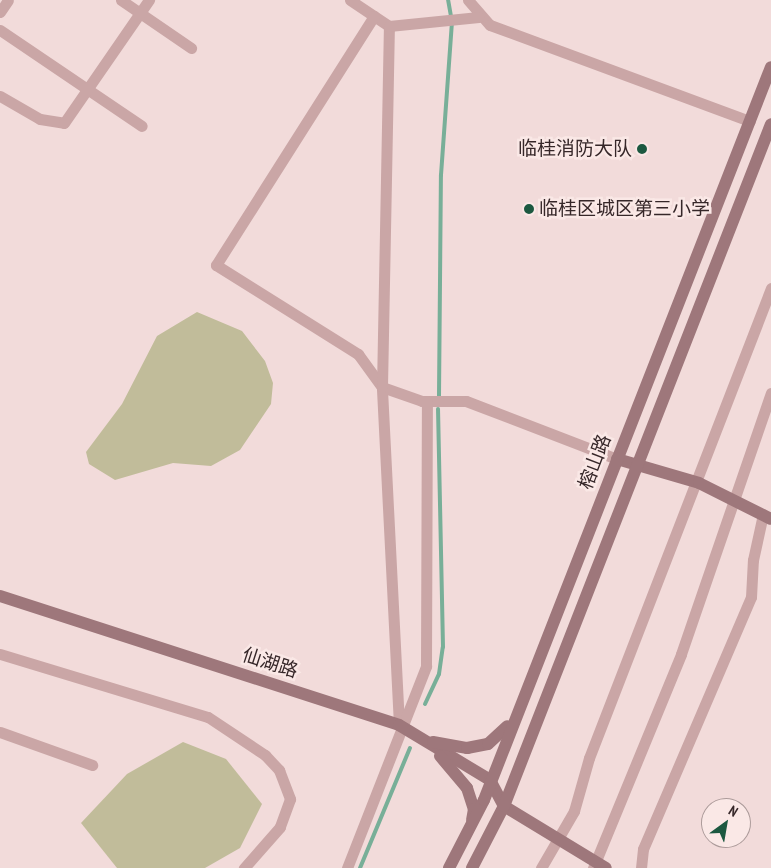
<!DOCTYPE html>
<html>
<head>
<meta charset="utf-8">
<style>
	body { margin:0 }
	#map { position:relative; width:771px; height:868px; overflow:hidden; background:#f2dbda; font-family:"PT Sans Narrow","Noto Sans SC",sans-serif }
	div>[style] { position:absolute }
	.green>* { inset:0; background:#c1bc9a }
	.stream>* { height:4px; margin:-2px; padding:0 2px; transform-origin:2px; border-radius:2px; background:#78af98 }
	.street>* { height:11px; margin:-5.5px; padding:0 5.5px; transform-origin:5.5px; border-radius:5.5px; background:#caa6a6 }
	.secondary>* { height:12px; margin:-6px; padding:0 6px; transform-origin:6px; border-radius:6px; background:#9e777b }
	.dots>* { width:14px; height:14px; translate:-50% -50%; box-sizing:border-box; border:2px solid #fae8e6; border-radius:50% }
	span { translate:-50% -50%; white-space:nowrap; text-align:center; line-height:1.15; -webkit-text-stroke:5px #fae8e6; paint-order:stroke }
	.poi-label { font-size:19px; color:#362729 }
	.right { translate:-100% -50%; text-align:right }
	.left { translate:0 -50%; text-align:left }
	.street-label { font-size:19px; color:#362729 }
	.north { position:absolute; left:701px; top:798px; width:50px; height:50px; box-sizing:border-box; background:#fae8e6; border:1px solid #ac9b9a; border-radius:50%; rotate:32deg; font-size:14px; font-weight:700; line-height:20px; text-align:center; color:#362729 }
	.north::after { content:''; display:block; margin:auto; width:18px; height:22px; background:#1c5840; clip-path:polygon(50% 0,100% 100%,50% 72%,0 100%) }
</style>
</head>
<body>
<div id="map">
	<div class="green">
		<i style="clip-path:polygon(197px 312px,242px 331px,265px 361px,273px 383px,271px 404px,240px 450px,211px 466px,173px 463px,115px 480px,89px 464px,86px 452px,122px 404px,157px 336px)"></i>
		<i style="clip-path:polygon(183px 742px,226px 759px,262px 804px,240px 848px,205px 868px,117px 868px,81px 823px,127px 774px)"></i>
	</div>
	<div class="stream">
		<i style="left:439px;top:396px;width:221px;rotate:-89.5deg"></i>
		<i style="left:441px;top:175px;width:153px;rotate:-85.9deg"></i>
		<i style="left:452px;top:22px;width:22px;rotate:-100deg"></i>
		<i style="left:425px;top:704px;width:33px;rotate:-65deg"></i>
		<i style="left:439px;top:674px;width:27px;rotate:-82deg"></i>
		<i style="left:443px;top:647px;width:238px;rotate:-91.2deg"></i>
		<i style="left:360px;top:868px;width:130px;rotate:-67.4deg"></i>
	</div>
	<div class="street">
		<i style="left:121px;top:0;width:85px;rotate:34.4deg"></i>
		<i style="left:350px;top:0;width:47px;rotate:33.7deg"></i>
		<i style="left:468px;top:0;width:33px;rotate:49deg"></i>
		<i style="left:490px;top:25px;width:277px;rotate:20.3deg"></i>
		<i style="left:0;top:12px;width:14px;rotate:-56deg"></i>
		<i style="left:374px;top:16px;width:295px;rotate:122.4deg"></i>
		<i style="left:216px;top:265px;width:168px;rotate:32.1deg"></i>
		<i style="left:358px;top:354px;width:41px;rotate:54deg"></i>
		<i style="left:382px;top:387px;width:42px;rotate:19.3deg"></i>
		<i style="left:422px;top:401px;width:44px"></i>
		<i style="left:466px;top:401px;width:162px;rotate:21deg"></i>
		<i style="left:0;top:30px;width:171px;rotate:34.1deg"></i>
		<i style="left:0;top:96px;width:46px;rotate:29.9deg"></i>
		<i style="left:40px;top:119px;width:24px;rotate:9deg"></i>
		<i style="left:64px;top:123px;width:150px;rotate:-55.4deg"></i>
		<i style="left:0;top:654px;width:217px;rotate:16.9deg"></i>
		<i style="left:208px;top:717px;width:69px;rotate:33.7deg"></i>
		<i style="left:265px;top:755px;width:21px;rotate:47deg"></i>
		<i style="left:279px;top:770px;width:31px;rotate:69deg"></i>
		<i style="left:290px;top:799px;width:30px;rotate:110deg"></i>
		<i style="left:280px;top:827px;width:55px;rotate:131.3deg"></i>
		<i style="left:399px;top:725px;width:338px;rotate:-92.9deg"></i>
		<i style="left:382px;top:387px;width:361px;rotate:-88.9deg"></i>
		<i style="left:389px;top:26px;width:90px;rotate:-5.7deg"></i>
		<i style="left:0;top:732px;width:98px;rotate:19.7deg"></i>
		<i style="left:347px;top:868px;width:217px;rotate:-68.6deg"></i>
		<i style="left:426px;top:666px;width:265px;rotate:-89.8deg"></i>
		<i style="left:541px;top:868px;width:66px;rotate:-59.9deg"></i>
		<i style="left:574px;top:811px;width:55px;rotate:-74.2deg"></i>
		<i style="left:589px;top:758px;width:504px;rotate:-68.83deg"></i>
		<i style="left:593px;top:868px;width:231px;rotate:-67.6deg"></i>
		<i style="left:681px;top:654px;width:276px;rotate:-71deg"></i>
		<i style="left:641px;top:868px;width:19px;rotate:-84deg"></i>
		<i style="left:643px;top:849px;width:274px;rotate:-66.8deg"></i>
		<i style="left:751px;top:597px;width:37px;rotate:-87deg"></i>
		<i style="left:753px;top:560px;width:47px;rotate:-77.7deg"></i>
	</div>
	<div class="secondary">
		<i style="left:617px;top:459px;width:85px;rotate:16.3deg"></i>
		<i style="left:699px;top:483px;width:80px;rotate:26.6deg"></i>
		<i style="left:0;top:596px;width:419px;rotate:17.9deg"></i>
		<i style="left:399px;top:725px;width:106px;rotate:31.1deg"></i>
		<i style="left:490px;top:780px;width:30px;rotate:62deg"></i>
		<i style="left:504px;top:806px;width:119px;rotate:31.3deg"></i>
		<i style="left:433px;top:742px;width:35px;rotate:10deg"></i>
		<i style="left:467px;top:748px;width:21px;rotate:-11deg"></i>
		<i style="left:488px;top:744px;width:26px;rotate:-43deg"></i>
		<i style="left:440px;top:756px;width:42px;rotate:49.8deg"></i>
		<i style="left:467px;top:788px;width:22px;rotate:72deg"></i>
		<i style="left:474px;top:809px;width:11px;rotate:100deg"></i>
		<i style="left:449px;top:868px;width:76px;rotate:-62.8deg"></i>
		<i style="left:484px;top:800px;width:787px;rotate:-68.62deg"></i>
		<i style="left:472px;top:868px;width:70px;rotate:-62.7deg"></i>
		<i style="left:504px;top:806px;width:732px;rotate:-68.62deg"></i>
	</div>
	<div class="dots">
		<i style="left:642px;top:149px;background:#1c5840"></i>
		<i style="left:529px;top:209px;background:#1c5840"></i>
	</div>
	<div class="poi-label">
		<span class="right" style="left:632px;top:149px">临桂消防大队</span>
		<span class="left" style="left:539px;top:209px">临桂区城区第三小学</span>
	</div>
	<div class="street-label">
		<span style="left:595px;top:462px;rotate:-69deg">榕山路</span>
		<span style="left:270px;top:663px;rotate:18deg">仙湖路</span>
	</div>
	<div class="north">N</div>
</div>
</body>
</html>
